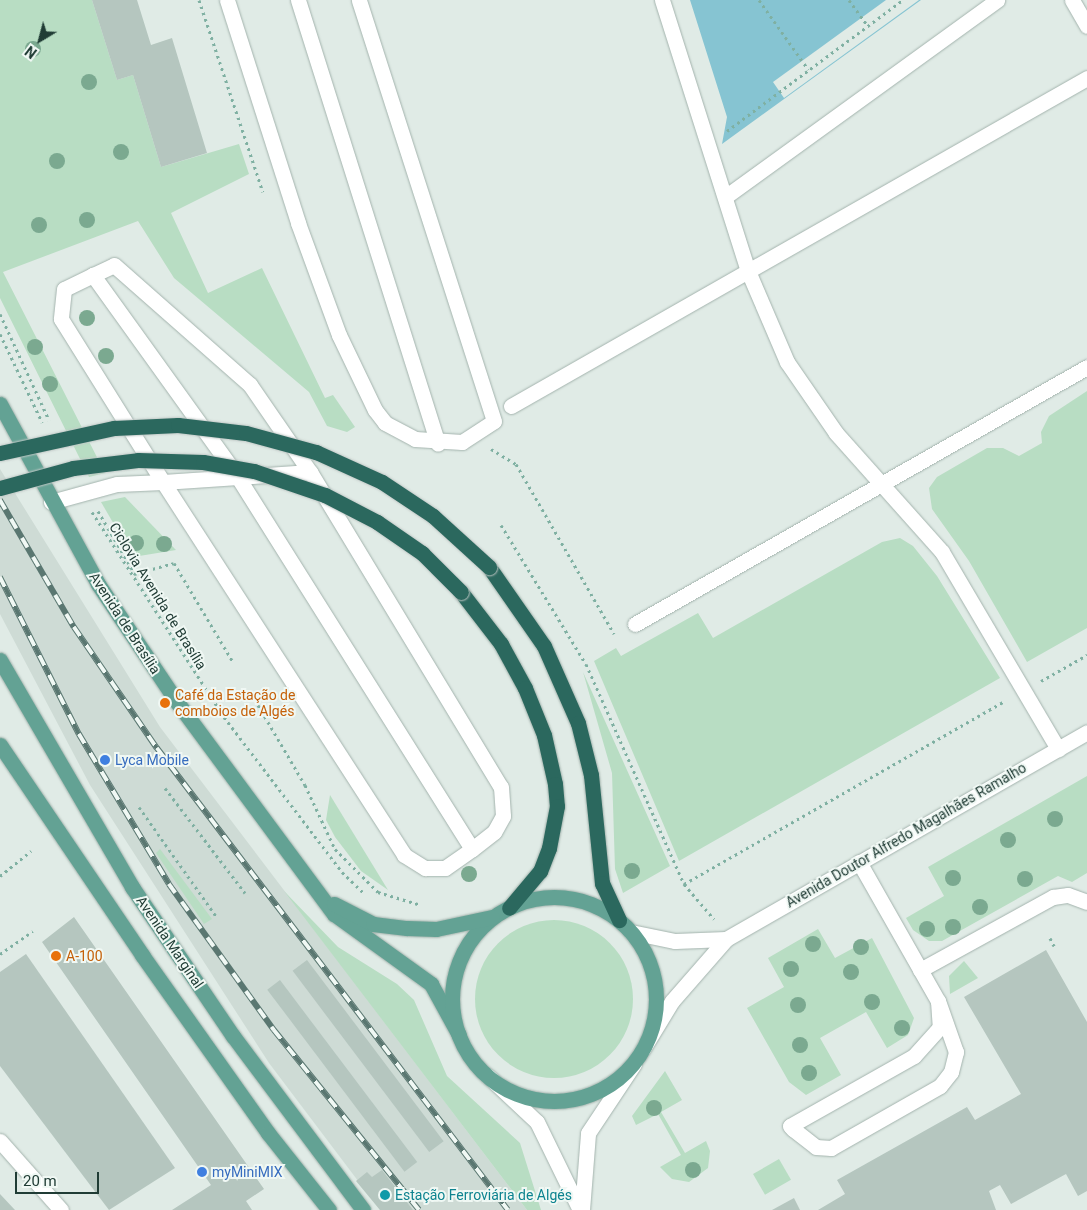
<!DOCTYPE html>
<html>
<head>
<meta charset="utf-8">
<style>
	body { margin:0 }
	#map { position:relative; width:1087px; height:1210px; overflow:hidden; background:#e0ebe6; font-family:Roboto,sans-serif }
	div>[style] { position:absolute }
	.built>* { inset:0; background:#cedbd5 }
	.green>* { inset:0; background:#b8ddc3; transform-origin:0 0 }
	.round { border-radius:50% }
	.water>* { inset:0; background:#86c4d2 }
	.pier>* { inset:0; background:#e0ebe6 }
	.building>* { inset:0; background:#b5c6bf; transform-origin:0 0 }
	.path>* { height:3px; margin-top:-1.5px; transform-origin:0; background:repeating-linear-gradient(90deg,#7fb0a2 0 2.5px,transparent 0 6.5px) }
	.roads { filter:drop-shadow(0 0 1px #a3b3ad) drop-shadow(0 0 1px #a3b3ad) }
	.lane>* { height:15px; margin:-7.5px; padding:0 7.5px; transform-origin:7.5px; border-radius:7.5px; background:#fff }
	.street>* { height:15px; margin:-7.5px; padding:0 7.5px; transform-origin:7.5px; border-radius:7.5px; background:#fff }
	.primary>* { height:15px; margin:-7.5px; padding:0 7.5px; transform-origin:7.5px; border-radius:7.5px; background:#63a294 }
	.primary>.ring { margin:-7.5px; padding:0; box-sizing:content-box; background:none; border:15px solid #63a294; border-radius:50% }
	.highway>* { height:15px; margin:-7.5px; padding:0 7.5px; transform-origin:7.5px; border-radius:7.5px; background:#2b685e }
	.rail>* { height:5.5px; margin-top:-2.75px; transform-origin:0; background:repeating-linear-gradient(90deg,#f0f8f4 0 11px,#5a7771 0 22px); box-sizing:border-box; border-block:1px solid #5a7771 }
	.bridges { filter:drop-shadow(0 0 1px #c1c8c6) drop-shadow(0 0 1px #c1c8c6) }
	.highway-bridge>* { height:15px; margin:-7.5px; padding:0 7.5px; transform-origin:7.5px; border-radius:7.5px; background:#2b685e }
	.trees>* { width:16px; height:16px; margin:-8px; border-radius:50%; background:#7ba990 }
	.dots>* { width:14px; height:14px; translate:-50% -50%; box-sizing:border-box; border:2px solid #f0f8f4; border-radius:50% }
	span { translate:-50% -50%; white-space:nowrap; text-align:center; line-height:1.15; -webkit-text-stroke:4px #f0f8f4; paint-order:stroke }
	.street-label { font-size:14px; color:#203c35 }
	.food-label { font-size:14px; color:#c56008 }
	.left { translate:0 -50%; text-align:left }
	.shop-label { font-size:14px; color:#366cbe }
	.culture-label { font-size:14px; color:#0d838f }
	.north { position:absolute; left:15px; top:15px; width:50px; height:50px; -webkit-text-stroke:4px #f0f8f4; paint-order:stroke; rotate:217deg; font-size:14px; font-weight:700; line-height:20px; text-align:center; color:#203c35 }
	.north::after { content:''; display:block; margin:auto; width:18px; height:22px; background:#203c35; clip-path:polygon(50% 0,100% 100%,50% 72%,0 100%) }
	.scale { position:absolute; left:15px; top:1172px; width:84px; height:22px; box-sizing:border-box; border:2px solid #203c35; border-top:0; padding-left:6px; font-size:15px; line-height:18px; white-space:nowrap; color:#203c35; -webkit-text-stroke:4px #f0f8f4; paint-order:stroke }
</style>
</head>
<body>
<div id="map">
	<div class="built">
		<i style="clip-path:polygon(0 469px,160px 727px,527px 1210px,380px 1210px,269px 1063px,90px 785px,0 614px)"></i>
	</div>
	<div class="green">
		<i style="clip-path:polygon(0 0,92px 0,117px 80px,133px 75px,161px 167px,239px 144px,249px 174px,171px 213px,208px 293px,262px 268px,325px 398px,333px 395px,355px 427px,347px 432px,327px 426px,309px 392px,174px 278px,138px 221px,3px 272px,105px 473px,89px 477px,0 298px)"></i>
		<i style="clip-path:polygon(1087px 391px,1087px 628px,1027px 662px,969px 561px,932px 509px,929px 488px,937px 477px,987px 448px,1003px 448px,1019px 456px,1042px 443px,1041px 432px,1049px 416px)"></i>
		<i style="clip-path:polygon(125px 497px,176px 550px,133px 557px,101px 502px)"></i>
		<i style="clip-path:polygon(900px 538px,913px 546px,937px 576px,1000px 678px,679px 861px,594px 661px,616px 648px,621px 656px,698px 613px,713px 638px,882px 542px)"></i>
		<i style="clip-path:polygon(583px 672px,670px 866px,623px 893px,615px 869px,612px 773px)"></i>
		<i style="clip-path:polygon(1087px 776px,1087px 873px,1072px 882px,1058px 876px,942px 941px,929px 941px,913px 930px,906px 918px,944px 896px,928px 867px)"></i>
		<i style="clip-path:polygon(330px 795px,388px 890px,361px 871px,335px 837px,326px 820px)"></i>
		<i style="clip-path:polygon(160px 849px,212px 919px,204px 924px,156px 853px)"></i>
		<i style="clip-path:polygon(284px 891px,338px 947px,397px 984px,414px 1000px,447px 1076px,520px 1143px,541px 1210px,527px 1210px)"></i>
		<i class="round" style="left:475px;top:920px;width:158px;height:158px"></i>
		<i style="clip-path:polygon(818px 929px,835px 958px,872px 938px,914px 1018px,908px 1035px,887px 1048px,866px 1012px,820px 1038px,841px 1075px,806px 1095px,789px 1082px,747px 1008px,784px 987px,768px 958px)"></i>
		<i style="clip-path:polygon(964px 961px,978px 978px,950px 994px,949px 976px)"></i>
		<i style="clip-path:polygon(665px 1071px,682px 1100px,661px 1112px,685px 1153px,706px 1141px,710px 1151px,708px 1168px,689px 1182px,672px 1179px,660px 1167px,681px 1155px,658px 1114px,636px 1125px,632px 1116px)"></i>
		<i style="left:779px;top:1159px;width:24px;height:30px;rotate:60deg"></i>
	</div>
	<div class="water">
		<i style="clip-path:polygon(690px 0,921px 0,722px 144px,727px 117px)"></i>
	</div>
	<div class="pier">
		<i style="clip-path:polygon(886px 0,919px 0,784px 98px,773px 82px)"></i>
	</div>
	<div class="building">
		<i style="clip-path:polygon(92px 0,137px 0,151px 45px,172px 38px,207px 153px,161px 167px,133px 75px,117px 80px)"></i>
		<i style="clip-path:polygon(74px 917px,264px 1189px,246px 1201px,252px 1210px,172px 1210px,211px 1185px,42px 942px)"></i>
		<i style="clip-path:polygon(1046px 950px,1087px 1022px,1087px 1191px,1078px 1196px,1066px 1174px,1011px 1204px,1000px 1185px,989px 1191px,996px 1210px,818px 1210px,845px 1194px,837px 1180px,967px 1107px,975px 1120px,1021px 1094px,964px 997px)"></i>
		<i style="clip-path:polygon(26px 954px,175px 1168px,109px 1210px,0 1066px,0 972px)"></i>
		<i style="left:307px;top:960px;width:227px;height:18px;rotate:53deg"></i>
		<i style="left:280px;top:980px;width:228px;height:16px;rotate:53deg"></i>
		<i style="clip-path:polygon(382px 1170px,413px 1210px,380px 1210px,356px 1181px,367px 1172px,372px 1177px)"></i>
		<i style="clip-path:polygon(0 1194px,15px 1210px,0 1210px)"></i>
		<i style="clip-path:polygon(794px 1198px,800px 1210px,772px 1210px)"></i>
	</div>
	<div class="path">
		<i style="left:199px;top:0;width:202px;rotate:71.6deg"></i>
		<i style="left:759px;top:0;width:85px;rotate:54.6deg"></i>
		<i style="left:849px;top:0;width:32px;rotate:54deg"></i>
		<i style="left:727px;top:131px;width:219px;rotate:-36.7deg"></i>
		<i style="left:0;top:314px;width:117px;rotate:65.2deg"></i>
		<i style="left:0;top:334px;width:98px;rotate:64.5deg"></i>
		<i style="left:491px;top:449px;width:29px;rotate:31deg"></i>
		<i style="left:516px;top:464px;width:196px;rotate:60deg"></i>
		<i style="left:98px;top:511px;width:73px;rotate:59.6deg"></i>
		<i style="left:92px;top:512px;width:244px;rotate:57.2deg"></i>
		<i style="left:224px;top:717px;width:195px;rotate:52.7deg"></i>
		<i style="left:342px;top:872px;width:30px;rotate:44deg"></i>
		<i style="left:501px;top:525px;width:163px;rotate:58.6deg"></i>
		<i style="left:586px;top:664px;width:241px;rotate:66deg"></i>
		<i style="left:684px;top:884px;width:46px;rotate:49.4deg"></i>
		<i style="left:134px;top:574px;width:41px;rotate:-15.4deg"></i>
		<i style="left:174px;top:563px;width:115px;rotate:59.2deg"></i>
		<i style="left:1041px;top:681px;width:53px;rotate:-29.5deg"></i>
		<i style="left:258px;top:705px;width:93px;rotate:59.6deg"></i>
		<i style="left:305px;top:785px;width:71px;rotate:64.9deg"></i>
		<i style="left:335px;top:849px;width:61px;rotate:45deg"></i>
		<i style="left:378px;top:892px;width:45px;rotate:16.8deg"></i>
		<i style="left:165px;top:788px;width:132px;rotate:52.7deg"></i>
		<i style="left:139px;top:807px;width:133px;rotate:54.8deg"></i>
		<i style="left:0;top:876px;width:40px;rotate:-39deg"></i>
		<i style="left:684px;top:884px;width:369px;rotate:-29.7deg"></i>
		<i style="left:1050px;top:938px;width:9px;rotate:63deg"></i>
		<i style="left:0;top:954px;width:40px;rotate:-34.9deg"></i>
	</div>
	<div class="roads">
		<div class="lane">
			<i style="left:227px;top:0;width:234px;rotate:72.3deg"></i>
			<i style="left:298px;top:223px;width:119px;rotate:69.9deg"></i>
			<i style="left:339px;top:335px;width:83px;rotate:64.4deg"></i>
			<i style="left:375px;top:410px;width:16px;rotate:52deg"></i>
			<i style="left:385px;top:423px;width:34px;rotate:28deg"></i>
			<i style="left:415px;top:439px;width:47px;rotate:3.7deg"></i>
			<i style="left:462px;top:442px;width:38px;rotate:-33deg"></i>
			<i style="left:494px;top:421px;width:442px;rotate:-107.8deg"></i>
			<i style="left:298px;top:0;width:465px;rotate:72.5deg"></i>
			<i style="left:662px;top:0;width:284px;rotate:72.4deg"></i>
			<i style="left:748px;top:271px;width:99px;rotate:66.8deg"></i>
			<i style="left:787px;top:362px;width:86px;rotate:55.4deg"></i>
			<i style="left:836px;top:433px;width:159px;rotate:48.3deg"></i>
			<i style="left:942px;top:552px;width:229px;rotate:59.5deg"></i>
			<i style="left:1072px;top:0;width:30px;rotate:60deg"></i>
			<i style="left:725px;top:197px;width:336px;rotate:-35.9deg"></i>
			<i style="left:93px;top:275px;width:23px;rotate:-25deg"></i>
			<i style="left:114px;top:265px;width:181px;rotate:41.4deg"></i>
			<i style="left:250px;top:385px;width:106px;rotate:55.4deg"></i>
			<i style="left:310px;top:472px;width:368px;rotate:58.8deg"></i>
			<i style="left:501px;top:787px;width:29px;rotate:86deg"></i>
			<i style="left:503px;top:816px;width:18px;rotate:119deg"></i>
			<i style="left:494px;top:832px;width:28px;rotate:142deg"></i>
			<i style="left:511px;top:406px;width:663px;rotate:-29.66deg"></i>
			<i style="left:51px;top:502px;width:68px;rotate:-15.3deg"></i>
			<i style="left:117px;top:484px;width:46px;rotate:-2.5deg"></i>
			<i style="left:163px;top:482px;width:444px;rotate:57.1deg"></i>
			<i style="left:404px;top:855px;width:25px;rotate:32deg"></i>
			<i style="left:425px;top:868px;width:20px"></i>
			<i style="left:445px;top:868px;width:33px;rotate:-35deg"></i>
			<i style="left:472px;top:849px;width:439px;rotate:-122.2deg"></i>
			<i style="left:238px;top:477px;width:249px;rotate:-125.7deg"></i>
			<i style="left:93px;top:275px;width:32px;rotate:154deg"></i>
			<i style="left:64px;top:289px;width:30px;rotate:96deg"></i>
			<i style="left:61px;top:319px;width:192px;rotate:58deg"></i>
			<i style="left:163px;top:482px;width:75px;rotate:-3.8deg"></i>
			<i style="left:238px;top:477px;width:72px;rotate:-4deg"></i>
			<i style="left:635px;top:624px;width:520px;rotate:-29.62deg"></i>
			<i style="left:859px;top:862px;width:160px;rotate:60.4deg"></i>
			<i style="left:938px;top:1001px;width:26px;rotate:86deg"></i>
			<i style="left:940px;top:1027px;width:39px;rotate:132deg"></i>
			<i style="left:914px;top:1056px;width:142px;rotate:150.6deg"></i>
			<i style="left:790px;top:1126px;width:4px;rotate:45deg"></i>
			<i style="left:793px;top:1129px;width:29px;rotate:38deg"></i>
			<i style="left:816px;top:1147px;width:15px;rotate:4deg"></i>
			<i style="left:831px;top:1148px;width:125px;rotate:-29.6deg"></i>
			<i style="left:940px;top:1086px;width:18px;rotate:-52deg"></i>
			<i style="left:951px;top:1072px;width:21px;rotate:-76deg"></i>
			<i style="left:956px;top:1052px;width:54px;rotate:-109.4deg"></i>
			<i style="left:920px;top:970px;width:152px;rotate:-28.8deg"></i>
			<i style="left:1053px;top:897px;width:15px;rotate:-8deg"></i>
			<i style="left:1068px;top:895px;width:20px;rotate:20deg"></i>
		</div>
		<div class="street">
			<i style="left:631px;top:932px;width:45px;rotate:11.6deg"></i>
			<i style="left:675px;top:941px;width:51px;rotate:-2.2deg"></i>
			<i style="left:643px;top:1049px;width:56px;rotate:-58.9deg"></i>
			<i style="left:672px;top:1001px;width:82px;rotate:-48.9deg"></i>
			<i style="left:726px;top:939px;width:416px;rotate:-29.8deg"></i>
			<i style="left:488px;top:1076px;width:67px;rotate:43.2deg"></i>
			<i style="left:537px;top:1122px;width:98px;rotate:64deg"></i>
			<i style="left:0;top:1141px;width:92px;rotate:48.5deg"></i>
			<i style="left:582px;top:1210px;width:77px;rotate:-85.5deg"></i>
			<i style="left:588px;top:1133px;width:83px;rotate:-56.3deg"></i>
		</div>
		<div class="primary">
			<i style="left:0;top:404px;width:205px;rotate:61.4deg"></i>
			<i style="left:98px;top:584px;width:142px;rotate:56.2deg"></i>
			<i style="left:177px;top:702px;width:264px;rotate:53.5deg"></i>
			<i style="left:334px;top:914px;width:120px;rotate:35.8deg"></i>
			<i style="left:431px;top:984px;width:58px;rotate:61.2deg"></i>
			<i style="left:0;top:660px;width:263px;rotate:59.8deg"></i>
			<i style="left:132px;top:887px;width:180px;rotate:55.9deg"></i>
			<i style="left:233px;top:1036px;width:217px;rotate:53.2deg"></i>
			<i style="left:0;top:745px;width:254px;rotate:55.9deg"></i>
			<i style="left:142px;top:955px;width:218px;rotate:54.7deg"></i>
			<i style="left:268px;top:1133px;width:98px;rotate:51.6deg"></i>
			<i class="ring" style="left:452px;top:897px;width:189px;height:189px"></i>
			<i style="left:334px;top:904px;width:44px;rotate:27.1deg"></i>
			<i style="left:373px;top:924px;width:34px;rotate:7deg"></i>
			<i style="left:407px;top:928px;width:29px;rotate:2deg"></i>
			<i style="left:436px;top:929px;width:57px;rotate:-12.1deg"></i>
		</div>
		<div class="highway">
			<i style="left:489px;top:567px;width:96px;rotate:55.2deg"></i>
			<i style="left:544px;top:646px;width:84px;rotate:66.2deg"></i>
			<i style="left:578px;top:723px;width:54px;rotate:76deg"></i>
			<i style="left:591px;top:775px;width:109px;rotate:84.2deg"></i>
			<i style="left:602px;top:883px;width:41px;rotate:65.3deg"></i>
			<i style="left:461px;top:592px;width:66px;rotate:52.4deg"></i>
			<i style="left:501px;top:644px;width:50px;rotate:61.4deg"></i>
			<i style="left:525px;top:688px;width:51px;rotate:68deg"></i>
			<i style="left:544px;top:735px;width:50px;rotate:77.3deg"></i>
			<i style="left:555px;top:784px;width:22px;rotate:85deg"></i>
			<i style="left:557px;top:806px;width:43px;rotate:100.8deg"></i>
			<i style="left:549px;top:848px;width:25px;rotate:111deg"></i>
			<i style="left:540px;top:871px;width:48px;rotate:130deg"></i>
		</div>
	</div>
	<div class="rail">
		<i style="left:0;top:500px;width:147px;rotate:59.8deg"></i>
		<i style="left:74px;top:627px;width:147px;rotate:55.6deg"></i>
		<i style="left:157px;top:748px;width:580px;rotate:52.77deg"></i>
		<i style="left:0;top:577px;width:176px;rotate:63.3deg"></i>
		<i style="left:79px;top:734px;width:175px;rotate:59deg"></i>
		<i style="left:169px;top:884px;width:180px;rotate:54.3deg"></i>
		<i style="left:274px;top:1030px;width:231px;rotate:51.1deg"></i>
	</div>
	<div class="bridges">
		<div class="highway-bridge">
			<i style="left:0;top:453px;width:117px;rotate:-12.4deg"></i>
			<i style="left:114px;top:428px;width:64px;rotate:-2.7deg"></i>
			<i style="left:178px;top:425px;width:68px;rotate:6.7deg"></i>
			<i style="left:246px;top:433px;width:73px;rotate:15.2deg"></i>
			<i style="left:316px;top:452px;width:72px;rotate:24.4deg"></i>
			<i style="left:382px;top:482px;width:61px;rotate:33.7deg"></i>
			<i style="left:433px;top:516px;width:76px;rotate:42.3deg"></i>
			<i style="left:0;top:488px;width:76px;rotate:-15.3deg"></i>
			<i style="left:73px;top:468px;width:65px;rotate:-7deg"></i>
			<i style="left:138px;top:460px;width:65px;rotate:1.8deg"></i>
			<i style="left:203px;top:462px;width:52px;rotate:10deg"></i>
			<i style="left:254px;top:471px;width:75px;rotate:18.7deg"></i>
			<i style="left:325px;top:495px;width:59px;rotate:27.4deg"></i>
			<i style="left:377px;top:522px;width:55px;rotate:34.6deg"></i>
			<i style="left:422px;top:553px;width:55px;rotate:45deg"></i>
		</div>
	</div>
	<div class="trees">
		<i style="left:33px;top:49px"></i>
		<i style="left:89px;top:82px"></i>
		<i style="left:121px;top:152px"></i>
		<i style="left:57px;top:161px"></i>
		<i style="left:87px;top:220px"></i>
		<i style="left:39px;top:225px"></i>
		<i style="left:87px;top:318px"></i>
		<i style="left:35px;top:347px"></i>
		<i style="left:106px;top:356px"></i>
		<i style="left:50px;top:384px"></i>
		<i style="left:136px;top:543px"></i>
		<i style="left:164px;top:544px"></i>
		<i style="left:1055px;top:819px"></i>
		<i style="left:1008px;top:840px"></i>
		<i style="left:632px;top:871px"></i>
		<i style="left:469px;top:874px"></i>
		<i style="left:953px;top:878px"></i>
		<i style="left:1025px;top:879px"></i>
		<i style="left:980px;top:907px"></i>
		<i style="left:953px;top:927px"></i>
		<i style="left:927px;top:929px"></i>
		<i style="left:813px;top:944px"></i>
		<i style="left:861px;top:947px"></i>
		<i style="left:791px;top:969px"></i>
		<i style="left:851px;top:972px"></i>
		<i style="left:872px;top:1002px"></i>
		<i style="left:798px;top:1005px"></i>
		<i style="left:902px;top:1028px"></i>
		<i style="left:800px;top:1045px"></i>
		<i style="left:809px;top:1073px"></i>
		<i style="left:654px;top:1108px"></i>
		<i style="left:693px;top:1170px"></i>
	</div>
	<div class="dots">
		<i style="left:165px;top:703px;background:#e8710a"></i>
		<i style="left:105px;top:760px;background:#3f7fe0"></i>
		<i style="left:56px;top:956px;background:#e8710a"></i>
		<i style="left:202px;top:1172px;background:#3f7fe0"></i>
		<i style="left:385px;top:1195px;background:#0f9aa8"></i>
	</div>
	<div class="street-label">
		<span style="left:158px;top:596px;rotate:58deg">Ciclovia Avenida de Brasília</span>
		<span style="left:125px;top:623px;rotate:57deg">Avenida de Brasília</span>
		<span style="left:906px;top:835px;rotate:-30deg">Avenida Doutor Alfredo Magalhães Ramalho</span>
		<span style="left:170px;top:942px;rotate:56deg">Avenida Marginal</span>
	</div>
	<div class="food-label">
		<span class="left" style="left:175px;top:703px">Café da Estação de<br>comboios de Algés</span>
		<span class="left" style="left:66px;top:956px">A-100</span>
	</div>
	<div class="shop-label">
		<span class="left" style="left:115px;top:760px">Lyca Mobile</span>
		<span class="left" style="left:212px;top:1172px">myMiniMIX</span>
	</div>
	<div class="culture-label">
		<span class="left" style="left:395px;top:1195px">Estação Ferroviária de Algés</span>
	</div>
	<div class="north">N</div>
	<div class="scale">20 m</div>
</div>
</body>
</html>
